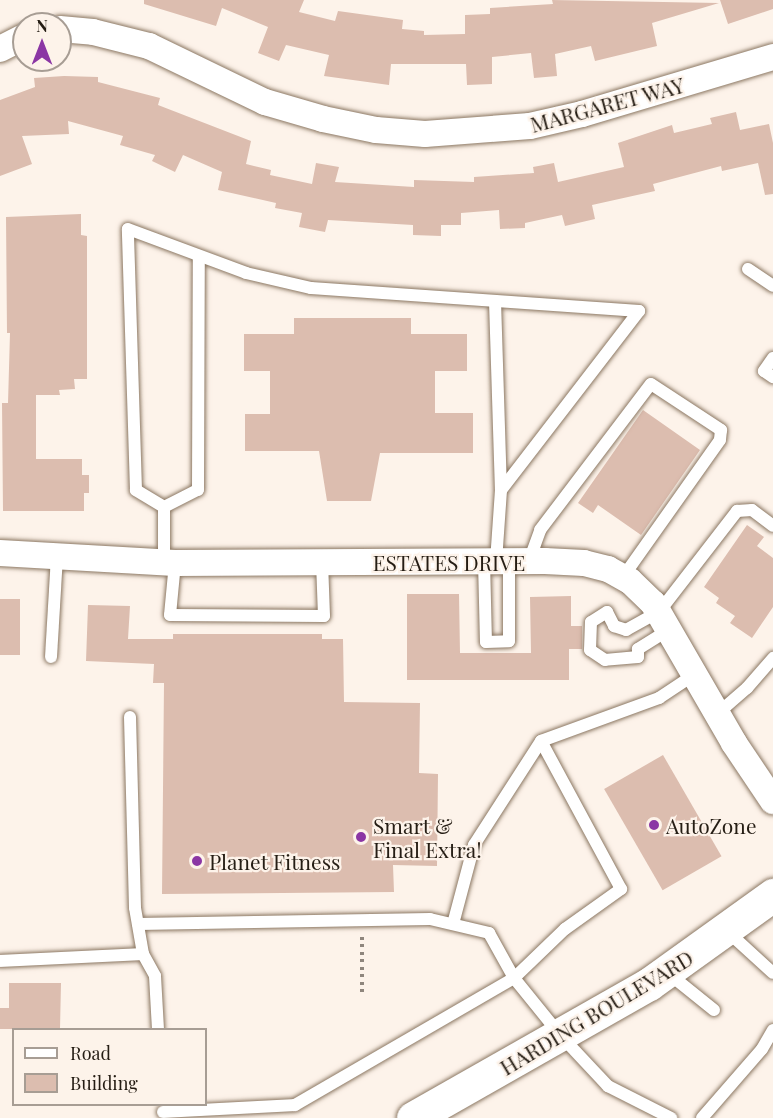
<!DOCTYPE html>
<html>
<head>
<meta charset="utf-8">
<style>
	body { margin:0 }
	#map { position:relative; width:773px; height:1118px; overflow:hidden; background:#fdf3ea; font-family:"Playfair Display",serif }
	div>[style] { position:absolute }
	.building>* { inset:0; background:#dcbdaf; transform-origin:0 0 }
	.path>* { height:4px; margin-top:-2px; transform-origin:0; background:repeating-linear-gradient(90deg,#8f867d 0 3px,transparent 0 7.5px) }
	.roads { filter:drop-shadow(0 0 2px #8b7762) drop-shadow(0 0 2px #8b7762) }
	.service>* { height:12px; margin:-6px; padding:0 6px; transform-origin:6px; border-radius:6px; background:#fff }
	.minor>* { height:26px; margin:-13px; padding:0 13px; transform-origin:13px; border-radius:13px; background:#fff }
	.secondary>* { height:33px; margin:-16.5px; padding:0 16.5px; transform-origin:16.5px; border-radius:16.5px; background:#fff }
	.dots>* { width:16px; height:16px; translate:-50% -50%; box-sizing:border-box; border:3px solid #fdf3ea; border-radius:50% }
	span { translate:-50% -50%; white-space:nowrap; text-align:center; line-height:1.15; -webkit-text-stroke:4.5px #fdf3ea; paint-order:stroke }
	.street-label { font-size:21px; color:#251d14 }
	.poi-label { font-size:21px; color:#251d14 }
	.left { translate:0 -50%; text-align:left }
	.legend { position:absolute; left:12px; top:1028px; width:195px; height:78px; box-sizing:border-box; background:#fdf3ea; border:2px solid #a79d94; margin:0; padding:8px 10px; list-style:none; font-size:18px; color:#251d14 }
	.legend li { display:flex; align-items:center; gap:12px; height:30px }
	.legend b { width:30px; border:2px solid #a79d94 }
	.north { position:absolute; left:12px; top:12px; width:60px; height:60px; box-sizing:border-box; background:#fdf3ea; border:2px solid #a79d94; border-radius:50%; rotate:0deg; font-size:16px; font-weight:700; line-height:24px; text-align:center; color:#251d14 }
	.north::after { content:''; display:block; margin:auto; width:21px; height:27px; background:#8b36a4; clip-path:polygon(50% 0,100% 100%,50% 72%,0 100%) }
</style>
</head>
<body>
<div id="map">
	<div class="building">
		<i style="clip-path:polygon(144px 0,304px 0,299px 12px,335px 21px,338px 11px,403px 20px,402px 29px,424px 31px,424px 35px,465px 34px,465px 15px,490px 14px,490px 8px,553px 4px,552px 0,719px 3px,652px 23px,657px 46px,595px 61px,591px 46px,555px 54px,557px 76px,534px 78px,531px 53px,492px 57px,492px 84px,467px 85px,466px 64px,391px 64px,389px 85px,324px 76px,329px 55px,286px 45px,279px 61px,258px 53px,268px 27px,222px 8px,216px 26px,144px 4px)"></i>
		<i style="clip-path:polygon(720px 0,773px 0,773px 9px,728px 24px)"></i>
		<i style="clip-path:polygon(64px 76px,98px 77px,98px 82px,160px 98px,158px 105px,251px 141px,246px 164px,271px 170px,270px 175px,312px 184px,316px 163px,339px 167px,335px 182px,414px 187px,414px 180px,474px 182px,474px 177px,534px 173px,533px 167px,554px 163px,558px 182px,624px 167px,618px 143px,672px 125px,674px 133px,712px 124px,710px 118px,736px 112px,740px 130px,769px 124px,773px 143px,773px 194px,765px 195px,758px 163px,722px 171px,721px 166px,653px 184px,655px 191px,592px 205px,595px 219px,565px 226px,562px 215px,525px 223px,525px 228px,500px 229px,499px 210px,461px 213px,461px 225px,441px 225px,441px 236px,413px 235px,413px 225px,328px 220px,325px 232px,299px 227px,302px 213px,275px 208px,276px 203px,218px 190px,222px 172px,183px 155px,175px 172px,152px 161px,155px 155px,120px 145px,123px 136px,68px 121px,69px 134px,22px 136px,32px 164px,0 176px,0 100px,35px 87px,34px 78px)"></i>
		<i style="clip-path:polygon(81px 214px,81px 235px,87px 236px,87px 379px,74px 379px,75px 389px,59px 390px,60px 395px,36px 395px,36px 459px,82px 459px,82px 475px,89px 475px,89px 493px,84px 493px,84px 511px,3px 511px,2px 403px,8px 403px,10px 333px,7px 333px,6px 217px)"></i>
		<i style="clip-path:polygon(294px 318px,411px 318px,411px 334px,467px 334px,467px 371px,435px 371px,435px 413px,473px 413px,473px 453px,380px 453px,371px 501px,327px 501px,319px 451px,245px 451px,245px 414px,270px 414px,270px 371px,244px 371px,244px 334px,294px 334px)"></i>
		<i style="clip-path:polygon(643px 410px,700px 450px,641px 535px,598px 505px,593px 513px,578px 503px)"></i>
		<i style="clip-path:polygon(747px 525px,764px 537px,757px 546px,773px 558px,773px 607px,752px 638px,730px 623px,735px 616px,716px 603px,719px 598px,704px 587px)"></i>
		<i style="clip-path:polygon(407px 594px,459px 594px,460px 653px,531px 653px,530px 597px,571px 596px,571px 626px,582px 626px,582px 649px,569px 649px,569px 680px,407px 680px)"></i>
		<i style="left:0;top:599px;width:20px;height:56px"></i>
		<i style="clip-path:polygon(88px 605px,130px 606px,128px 639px,173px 639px,173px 634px,322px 634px,322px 639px,343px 639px,344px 702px,420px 703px,419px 773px,438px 774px,437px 866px,393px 865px,394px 892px,162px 894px,164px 683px,153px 683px,154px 664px,86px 661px)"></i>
		<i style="left:663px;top:755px;width:117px;height:68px;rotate:60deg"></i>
		<i style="clip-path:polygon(9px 983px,61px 983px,60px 1029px,0 1029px,0 1008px,9px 1008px)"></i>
	</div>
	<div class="path">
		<i style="left:362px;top:937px;width:55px;rotate:90deg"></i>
	</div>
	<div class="roads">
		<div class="service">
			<i style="left:748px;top:269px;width:30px;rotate:34deg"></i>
			<i style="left:495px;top:301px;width:189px;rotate:88.2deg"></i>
			<i style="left:773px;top:358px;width:16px;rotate:125deg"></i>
			<i style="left:764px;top:371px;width:11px;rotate:34deg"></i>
			<i style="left:164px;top:507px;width:38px;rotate:-27deg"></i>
			<i style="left:198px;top:490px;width:234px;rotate:-89.8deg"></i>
			<i style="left:484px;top:561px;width:81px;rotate:88.6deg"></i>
			<i style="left:486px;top:642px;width:23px;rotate:-2deg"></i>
			<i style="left:509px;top:641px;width:80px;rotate:-90deg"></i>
			<i style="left:529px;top:561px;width:33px;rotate:-70deg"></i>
			<i style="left:540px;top:530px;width:183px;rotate:-52.8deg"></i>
			<i style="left:651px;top:384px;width:84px;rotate:33.3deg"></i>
			<i style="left:721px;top:430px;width:10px;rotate:96deg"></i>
			<i style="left:720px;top:440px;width:168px;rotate:125.3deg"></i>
			<i style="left:164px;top:562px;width:55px;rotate:-90deg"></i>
			<i style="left:164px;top:507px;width:33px;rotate:-149deg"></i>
			<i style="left:136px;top:490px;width:261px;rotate:-91.8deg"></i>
			<i style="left:128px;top:229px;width:126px;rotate:20.4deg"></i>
			<i style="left:246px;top:273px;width:67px;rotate:13deg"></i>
			<i style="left:311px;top:288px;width:329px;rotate:4deg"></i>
			<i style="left:639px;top:311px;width:226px;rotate:127.6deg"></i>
			<i style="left:501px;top:490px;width:71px;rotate:94deg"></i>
			<i style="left:175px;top:563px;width:52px;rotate:95.5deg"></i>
			<i style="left:170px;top:615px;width:154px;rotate:0.4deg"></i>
			<i style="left:324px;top:616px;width:54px;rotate:-92.1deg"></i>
			<i style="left:670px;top:629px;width:38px;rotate:148deg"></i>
			<i style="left:638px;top:649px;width:8px;rotate:90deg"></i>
			<i style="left:638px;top:657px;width:33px;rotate:175deg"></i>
			<i style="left:605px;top:660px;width:18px;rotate:-146deg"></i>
			<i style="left:590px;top:650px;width:28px;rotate:-88deg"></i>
			<i style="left:591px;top:622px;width:19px;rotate:-32deg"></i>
			<i style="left:607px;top:612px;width:16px;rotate:63deg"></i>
			<i style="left:614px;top:626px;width:13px;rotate:18deg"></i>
			<i style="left:626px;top:630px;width:38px;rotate:-29deg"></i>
			<i style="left:659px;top:612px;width:128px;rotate:-52.3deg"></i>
			<i style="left:737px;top:511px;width:15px;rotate:-4deg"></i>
			<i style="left:752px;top:510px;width:26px;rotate:37deg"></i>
			<i style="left:51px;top:657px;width:101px;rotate:-86.6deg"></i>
			<i style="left:717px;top:714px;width:40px;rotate:-41deg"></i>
			<i style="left:747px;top:688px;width:40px;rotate:-49deg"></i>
			<i style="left:130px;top:717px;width:191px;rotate:88.5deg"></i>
			<i style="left:135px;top:908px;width:47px;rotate:80.1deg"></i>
			<i style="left:143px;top:954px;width:25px;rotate:61deg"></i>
			<i style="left:155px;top:976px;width:54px;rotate:86.8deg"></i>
			<i style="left:138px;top:924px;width:292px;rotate:-1deg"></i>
			<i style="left:430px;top:919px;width:61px;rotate:13.3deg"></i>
			<i style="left:489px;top:933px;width:51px;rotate:60.9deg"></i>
			<i style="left:514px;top:978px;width:75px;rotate:51deg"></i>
			<i style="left:561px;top:1036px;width:69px;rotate:46.8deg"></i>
			<i style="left:608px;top:1086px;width:71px;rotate:26.9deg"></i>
			<i style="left:453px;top:924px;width:82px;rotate:-75.1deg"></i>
			<i style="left:474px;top:845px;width:124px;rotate:-57.2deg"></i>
			<i style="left:541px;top:741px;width:126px;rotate:-20deg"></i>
			<i style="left:659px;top:698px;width:43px;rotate:-33.7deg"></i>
			<i style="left:727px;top:931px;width:62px;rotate:42.4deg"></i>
			<i style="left:0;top:961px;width:143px;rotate:-2.8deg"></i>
			<i style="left:668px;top:973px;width:59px;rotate:38.8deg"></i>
			<i style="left:163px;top:1112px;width:132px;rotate:-3deg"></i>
			<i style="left:295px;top:1105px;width:253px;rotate:-30.1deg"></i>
			<i style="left:514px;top:978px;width:71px;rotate:-43.9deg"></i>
			<i style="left:565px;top:929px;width:69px;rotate:-35.5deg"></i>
			<i style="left:621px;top:889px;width:168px;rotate:-118.4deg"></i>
			<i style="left:702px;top:1118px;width:91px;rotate:-49deg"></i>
			<i style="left:762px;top:1049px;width:22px;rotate:-60deg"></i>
		</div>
		<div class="minor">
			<i style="left:60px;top:29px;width:33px;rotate:5deg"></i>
			<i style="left:93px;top:32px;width:58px;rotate:14deg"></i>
			<i style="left:149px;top:46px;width:129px;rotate:25.8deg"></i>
			<i style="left:265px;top:102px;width:60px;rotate:16.3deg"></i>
			<i style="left:323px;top:119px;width:54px;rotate:11.7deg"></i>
			<i style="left:376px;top:130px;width:49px;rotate:4.7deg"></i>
			<i style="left:425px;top:134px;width:105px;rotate:-4.4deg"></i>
			<i style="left:530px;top:126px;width:53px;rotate:-13deg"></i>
			<i style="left:582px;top:114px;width:199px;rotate:-16.6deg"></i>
			<i style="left:0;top:49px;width:27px;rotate:-27deg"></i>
			<i style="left:0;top:553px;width:175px;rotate:3.3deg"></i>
			<i style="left:175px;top:563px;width:370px;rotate:-0.3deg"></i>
			<i style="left:545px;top:561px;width:39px;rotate:3deg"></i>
			<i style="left:584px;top:563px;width:25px;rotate:14deg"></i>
			<i style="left:608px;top:569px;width:25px;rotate:29deg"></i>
			<i style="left:630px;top:581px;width:32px;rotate:44deg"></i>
			<i style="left:653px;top:603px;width:162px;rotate:59.9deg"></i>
			<i style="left:734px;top:743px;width:70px;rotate:56.1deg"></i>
		</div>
		<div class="secondary">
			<i style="left:413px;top:1118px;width:271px;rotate:-29.6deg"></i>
			<i style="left:649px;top:984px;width:153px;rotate:-35.7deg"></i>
		</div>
	</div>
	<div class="dots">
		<i style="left:654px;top:825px;background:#8b36a4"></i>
		<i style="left:361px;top:837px;background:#8b36a4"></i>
		<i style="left:197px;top:861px;background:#8b36a4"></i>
	</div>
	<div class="street-label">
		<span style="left:607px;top:104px;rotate:-15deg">MARGARET WAY</span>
		<span style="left:449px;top:562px">ESTATES DRIVE</span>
		<span style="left:596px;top:1012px;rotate:-31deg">HARDING BOULEVARD</span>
	</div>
	<div class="poi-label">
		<span class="left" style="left:373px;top:837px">Smart &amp;<br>Final Extra!</span>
		<span class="left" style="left:666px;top:825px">AutoZone</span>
		<span class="left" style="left:209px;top:861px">Planet Fitness</span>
	</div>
	<ul class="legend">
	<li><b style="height:8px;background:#fff"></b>Road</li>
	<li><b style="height:16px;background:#dcbdaf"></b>Building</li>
	</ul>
	<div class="north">N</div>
</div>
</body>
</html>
